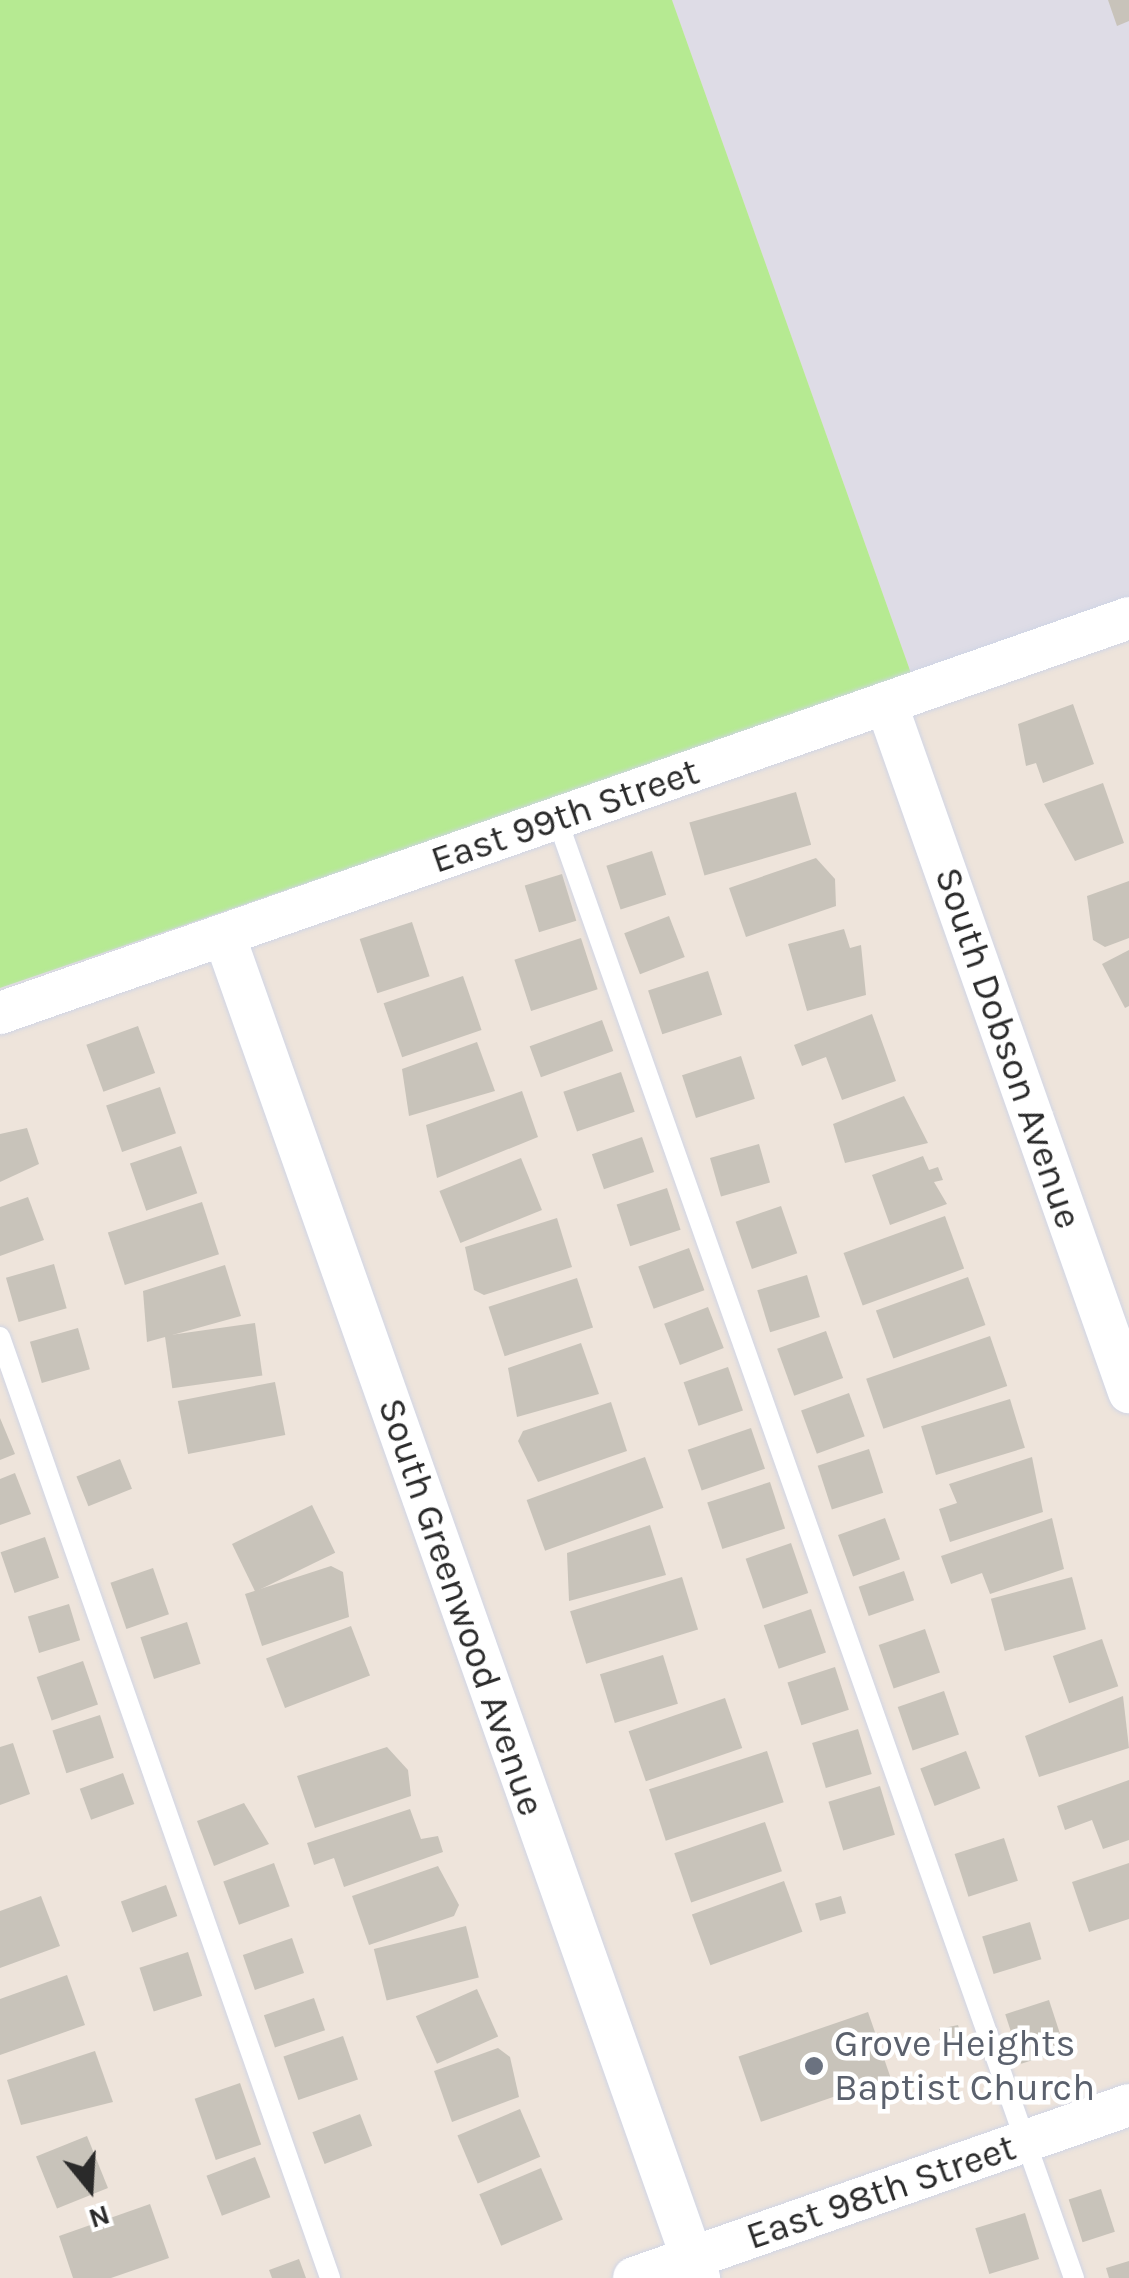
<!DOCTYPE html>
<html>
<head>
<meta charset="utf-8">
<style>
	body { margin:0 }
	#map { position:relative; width:1129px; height:2278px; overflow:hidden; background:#eee4db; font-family:Karla,sans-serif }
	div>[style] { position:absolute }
	.industrial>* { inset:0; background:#dedce6 }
	.green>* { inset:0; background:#b6ea92 }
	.building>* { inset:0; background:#c8c3ba; transform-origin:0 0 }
	.roads { filter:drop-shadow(0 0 2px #d0d5e5) drop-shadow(0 0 2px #d0d5e5) }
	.service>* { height:20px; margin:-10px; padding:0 10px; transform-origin:10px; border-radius:10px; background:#fff }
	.minor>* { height:42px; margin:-21px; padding:0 21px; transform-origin:21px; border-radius:21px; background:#fff }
	.dots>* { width:28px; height:28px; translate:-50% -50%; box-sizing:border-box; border:5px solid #fff; border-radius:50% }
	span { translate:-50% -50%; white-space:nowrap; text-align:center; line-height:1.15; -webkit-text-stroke:9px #fff; paint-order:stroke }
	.street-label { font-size:38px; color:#2a2a2a }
	.worship-label { font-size:38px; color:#5b616d }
	.left { translate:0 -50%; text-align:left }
	.north { position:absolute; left:40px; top:2138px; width:100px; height:100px; -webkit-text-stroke:8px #fff; paint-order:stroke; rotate:162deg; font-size:28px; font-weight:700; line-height:40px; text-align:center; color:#2a2a2a }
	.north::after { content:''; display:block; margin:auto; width:35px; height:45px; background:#2a2a2a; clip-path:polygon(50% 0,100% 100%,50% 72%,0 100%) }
</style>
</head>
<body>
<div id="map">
	<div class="industrial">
		<i style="clip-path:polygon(672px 0,1129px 0,1129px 600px,912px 676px)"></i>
	</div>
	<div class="green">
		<i style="clip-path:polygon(0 0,672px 0,912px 676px,0 988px)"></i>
	</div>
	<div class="building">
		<i style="clip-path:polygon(1108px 0,1129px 0,1129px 21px,1117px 26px)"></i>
		<i style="clip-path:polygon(1073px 704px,1094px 764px,1043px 783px,1036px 763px,1026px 766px,1018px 724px)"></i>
		<i style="clip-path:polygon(1103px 783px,1124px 843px,1075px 861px,1044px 804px)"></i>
		<i style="left:796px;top:792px;width:55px;height:111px;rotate:74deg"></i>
		<i style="left:652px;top:851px;width:46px;height:48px;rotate:72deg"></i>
		<i style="clip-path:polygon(816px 858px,835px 879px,836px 906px,746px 937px,729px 888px)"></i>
		<i style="left:562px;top:874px;width:49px;height:39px;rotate:73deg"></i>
		<i style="clip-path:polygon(1129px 881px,1129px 938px,1105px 947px,1093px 940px,1087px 896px)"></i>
		<i style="left:669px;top:916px;width:44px;height:48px;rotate:69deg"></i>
		<i style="left:412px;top:922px;width:57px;height:55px;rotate:72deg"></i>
		<i style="clip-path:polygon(844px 929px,850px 948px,861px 945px,866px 995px,807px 1011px,788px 944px)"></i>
		<i style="left:581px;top:938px;width:54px;height:70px;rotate:72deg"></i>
		<i style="clip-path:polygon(1129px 950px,1129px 1006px,1125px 1008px,1102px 964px)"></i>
		<i style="left:708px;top:971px;width:46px;height:63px;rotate:72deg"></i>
		<i style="left:463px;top:976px;width:57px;height:84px;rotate:71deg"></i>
		<i style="clip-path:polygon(872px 1014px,896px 1081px,842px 1100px,826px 1057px,802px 1066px,794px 1045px)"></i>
		<i style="left:602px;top:1020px;width:33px;height:77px;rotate:70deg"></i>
		<i style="left:138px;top:1026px;width:50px;height:55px;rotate:70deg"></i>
		<i style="clip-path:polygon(477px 1042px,495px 1091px,409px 1116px,402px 1069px)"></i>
		<i style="left:741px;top:1056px;width:45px;height:62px;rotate:72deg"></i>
		<i style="left:621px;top:1072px;width:42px;height:61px;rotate:71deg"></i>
		<i style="left:160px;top:1087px;width:49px;height:57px;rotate:71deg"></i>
		<i style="clip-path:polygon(522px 1091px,538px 1137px,437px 1178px,426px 1125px)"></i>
		<i style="clip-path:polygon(904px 1096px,928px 1143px,845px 1163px,833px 1124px)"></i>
		<i style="clip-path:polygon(27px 1128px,39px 1164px,0 1182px,0 1134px)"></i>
		<i style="left:642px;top:1137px;width:37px;height:53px;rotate:71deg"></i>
		<i style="left:759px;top:1144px;width:40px;height:51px;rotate:74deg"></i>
		<i style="left:181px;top:1146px;width:50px;height:54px;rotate:71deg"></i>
		<i style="clip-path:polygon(923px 1156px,929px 1170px,938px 1167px,943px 1180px,934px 1182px,947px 1204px,890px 1225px,872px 1175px)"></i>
		<i style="left:521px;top:1158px;width:56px;height:88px;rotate:68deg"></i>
		<i style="left:667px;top:1188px;width:44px;height:53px;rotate:72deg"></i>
		<i style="clip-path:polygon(28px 1197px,44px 1240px,0 1256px,0 1207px)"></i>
		<i style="left:202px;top:1202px;width:55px;height:99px;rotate:72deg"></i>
		<i style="left:781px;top:1206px;width:50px;height:48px;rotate:71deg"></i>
		<i style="left:945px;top:1216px;width:56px;height:108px;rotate:70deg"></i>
		<i style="clip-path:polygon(557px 1218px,572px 1267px,484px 1295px,474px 1290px,465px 1247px)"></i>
		<i style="left:689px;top:1248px;width:45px;height:54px;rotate:70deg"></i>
		<i style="left:54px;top:1264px;width:46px;height:50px;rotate:74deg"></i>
		<i style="clip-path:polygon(225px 1265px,241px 1316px,147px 1342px,143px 1291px)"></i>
		<i style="left:807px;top:1275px;width:44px;height:52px;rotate:73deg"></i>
		<i style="left:968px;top:1277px;width:51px;height:98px;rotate:70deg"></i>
		<i style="left:577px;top:1278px;width:52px;height:93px;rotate:72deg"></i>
		<i style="left:708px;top:1307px;width:44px;height:47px;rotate:69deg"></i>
		<i style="left:255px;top:1323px;width:53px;height:91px;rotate:82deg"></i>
		<i style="left:78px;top:1328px;width:43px;height:50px;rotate:74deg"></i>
		<i style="left:826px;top:1331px;width:50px;height:52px;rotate:70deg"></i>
		<i style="left:990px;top:1336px;width:53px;height:131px;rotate:71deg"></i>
		<i style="clip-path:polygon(581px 1343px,599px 1394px,517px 1417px,508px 1368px)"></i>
		<i style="left:728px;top:1367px;width:46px;height:47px;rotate:71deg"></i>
		<i style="left:275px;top:1382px;width:54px;height:99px;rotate:79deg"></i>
		<i style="left:849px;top:1393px;width:46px;height:51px;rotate:70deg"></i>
		<i style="left:1010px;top:1399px;width:51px;height:93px;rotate:73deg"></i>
		<i style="clip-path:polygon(611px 1402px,627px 1451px,538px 1482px,518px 1441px,523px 1431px)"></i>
		<i style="clip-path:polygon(0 1418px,15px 1454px,0 1460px)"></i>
		<i style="left:751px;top:1428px;width:43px;height:67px;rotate:71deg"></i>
		<i style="left:869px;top:1449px;width:46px;height:54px;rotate:72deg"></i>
		<i style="left:645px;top:1457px;width:54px;height:126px;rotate:70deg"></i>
		<i style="clip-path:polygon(1032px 1457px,1043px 1512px,950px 1542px,939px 1509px,957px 1503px,949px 1484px)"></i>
		<i style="left:120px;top:1459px;width:32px;height:47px;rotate:68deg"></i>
		<i style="clip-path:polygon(15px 1473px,31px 1514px,0 1525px,0 1479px)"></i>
		<i style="left:770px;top:1482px;width:49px;height:66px;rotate:72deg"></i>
		<i style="left:312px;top:1505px;width:53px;height:89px;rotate:64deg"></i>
		<i style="left:885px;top:1518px;width:44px;height:50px;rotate:70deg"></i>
		<i style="clip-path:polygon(1052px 1518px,1064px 1569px,990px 1594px,982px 1573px,951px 1584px,941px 1556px)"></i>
		<i style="clip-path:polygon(650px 1525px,666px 1575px,569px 1601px,567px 1553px)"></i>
		<i style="left:45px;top:1537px;width:43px;height:47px;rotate:71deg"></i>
		<i style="left:791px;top:1543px;width:53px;height:48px;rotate:71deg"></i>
		<i style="clip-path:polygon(331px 1566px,343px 1572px,349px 1617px,262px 1646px,245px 1594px)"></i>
		<i style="left:153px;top:1568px;width:49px;height:45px;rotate:71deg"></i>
		<i style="left:904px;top:1571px;width:31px;height:48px;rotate:71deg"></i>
		<i style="left:682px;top:1577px;width:55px;height:117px;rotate:73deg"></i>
		<i style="left:1072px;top:1577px;width:54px;height:84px;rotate:75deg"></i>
		<i style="left:69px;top:1604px;width:38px;height:43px;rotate:73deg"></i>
		<i style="left:811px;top:1609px;width:46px;height:50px;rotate:71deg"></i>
		<i style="left:187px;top:1622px;width:44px;height:49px;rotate:72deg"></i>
		<i style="left:351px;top:1626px;width:53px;height:91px;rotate:69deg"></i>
		<i style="left:925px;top:1629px;width:46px;height:49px;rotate:71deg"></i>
		<i style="left:1102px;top:1639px;width:50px;height:52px;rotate:71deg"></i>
		<i style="left:663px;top:1655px;width:51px;height:66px;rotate:73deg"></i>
		<i style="left:83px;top:1661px;width:46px;height:49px;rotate:71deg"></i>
		<i style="left:835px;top:1667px;width:45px;height:50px;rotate:72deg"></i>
		<i style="left:944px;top:1691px;width:46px;height:49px;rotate:71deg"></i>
		<i style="clip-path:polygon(1123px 1696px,1129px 1748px,1039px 1777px,1025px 1736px)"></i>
		<i style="left:725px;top:1698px;width:53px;height:102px;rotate:71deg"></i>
		<i style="left:100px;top:1715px;width:45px;height:50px;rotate:72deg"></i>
		<i style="left:858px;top:1729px;width:47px;height:48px;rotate:73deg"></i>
		<i style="clip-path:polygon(13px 1743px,30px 1794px,0 1805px,0 1747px)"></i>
		<i style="clip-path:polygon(387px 1747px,408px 1770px,411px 1796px,315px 1828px,297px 1776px)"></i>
		<i style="left:767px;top:1751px;width:54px;height:124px;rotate:72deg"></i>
		<i style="left:966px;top:1751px;width:40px;height:49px;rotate:69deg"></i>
		<i style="left:123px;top:1773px;width:33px;height:46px;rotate:70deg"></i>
		<i style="clip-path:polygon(1129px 1780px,1129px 1840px,1103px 1849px,1092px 1820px,1065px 1830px,1057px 1806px)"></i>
		<i style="left:880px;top:1786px;width:51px;height:54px;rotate:73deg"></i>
		<i style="clip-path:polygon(244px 1803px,269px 1844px,214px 1866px,197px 1821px)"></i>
		<i style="clip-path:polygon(410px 1809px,421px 1839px,438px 1836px,443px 1852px,344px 1887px,334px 1858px,314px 1865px,307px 1843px)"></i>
		<i style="left:765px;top:1822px;width:52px;height:96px;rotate:71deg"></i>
		<i style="left:1004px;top:1838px;width:45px;height:52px;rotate:72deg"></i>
		<i style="left:274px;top:1863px;width:46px;height:54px;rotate:70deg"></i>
		<i style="clip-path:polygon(1129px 1863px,1129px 1919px,1089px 1932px,1072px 1882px)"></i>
		<i style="clip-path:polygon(438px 1866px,459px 1905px,454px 1916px,369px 1945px,352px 1896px)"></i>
		<i style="left:784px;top:1881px;width:54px;height:98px;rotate:70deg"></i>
		<i style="left:166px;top:1885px;width:33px;height:48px;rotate:70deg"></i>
		<i style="clip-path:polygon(41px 1896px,60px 1946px,0 1968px,0 1911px)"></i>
		<i style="left:841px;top:1896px;width:18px;height:27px;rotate:74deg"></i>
		<i style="left:1030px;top:1922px;width:39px;height:50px;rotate:73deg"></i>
		<i style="left:466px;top:1926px;width:53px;height:95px;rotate:76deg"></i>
		<i style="left:292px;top:1938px;width:37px;height:52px;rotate:71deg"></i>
		<i style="left:188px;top:1952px;width:46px;height:51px;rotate:72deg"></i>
		<i style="clip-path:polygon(67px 1975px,85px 2025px,0 2055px,0 1999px)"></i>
		<i style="left:477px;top:1989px;width:52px;height:67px;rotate:66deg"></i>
		<i style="left:314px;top:1998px;width:34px;height:53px;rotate:71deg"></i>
		<i style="left:1049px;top:2000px;width:52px;height:46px;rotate:72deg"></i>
		<i style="left:868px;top:2012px;width:69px;height:137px;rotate:71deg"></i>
		<i style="clip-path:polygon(958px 2025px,964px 2045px,945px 2049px,939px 2029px)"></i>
		<i style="left:343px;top:2036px;width:46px;height:63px;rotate:71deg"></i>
		<i style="clip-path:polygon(498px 2048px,510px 2057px,519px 2097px,452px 2122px,434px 2071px)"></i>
		<i style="clip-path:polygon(95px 2051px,113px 2102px,21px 2125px,7px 2080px)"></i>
		<i style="left:240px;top:2083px;width:65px;height:48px;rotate:71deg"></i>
		<i style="left:520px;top:2109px;width:52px;height:68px;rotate:67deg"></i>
		<i style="left:360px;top:2114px;width:34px;height:51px;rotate:69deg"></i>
		<i style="left:87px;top:2136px;width:56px;height:55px;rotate:68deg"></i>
		<i style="left:255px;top:2157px;width:43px;height:52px;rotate:69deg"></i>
		<i style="left:541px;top:2168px;width:56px;height:67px;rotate:67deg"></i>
		<i style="left:1101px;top:2189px;width:45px;height:34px;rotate:72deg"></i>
		<i style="clip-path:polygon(150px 2204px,169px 2258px,111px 2278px,73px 2278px,59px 2236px)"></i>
		<i style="left:1025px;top:2213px;width:48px;height:52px;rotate:73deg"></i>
		<i style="clip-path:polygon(299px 2259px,306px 2278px,272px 2278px,269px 2270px)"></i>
		<i style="clip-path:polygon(1129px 2261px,1129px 2278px,1109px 2278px,1106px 2268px)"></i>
	</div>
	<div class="roads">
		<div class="service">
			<i style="left:557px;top:819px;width:1548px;rotate:70.49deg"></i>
			<i style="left:0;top:1337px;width:997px;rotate:70.67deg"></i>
		</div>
		<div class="minor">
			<i style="left:886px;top:703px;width:731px;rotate:70.57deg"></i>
			<i style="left:224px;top:935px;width:1425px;rotate:70.52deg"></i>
			<i style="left:0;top:1013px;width:1196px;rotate:-19.28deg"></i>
			<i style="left:634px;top:2278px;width:524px;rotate:-19.26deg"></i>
		</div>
	</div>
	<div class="dots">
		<i style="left:814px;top:2066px;background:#6b7280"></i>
	</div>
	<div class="street-label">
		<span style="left:565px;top:816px;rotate:-19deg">East 99th Street</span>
		<span style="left:1008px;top:1048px;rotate:71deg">South Dobson Avenue</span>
		<span style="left:461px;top:1607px;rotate:71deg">South Greenwood Avenue</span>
		<span style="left:881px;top:2192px;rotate:-19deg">East 98th Street</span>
	</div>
	<div class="worship-label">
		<span class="left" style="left:834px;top:2066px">Grove Heights<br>Baptist Church</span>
	</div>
	<div class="north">N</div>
</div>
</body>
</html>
